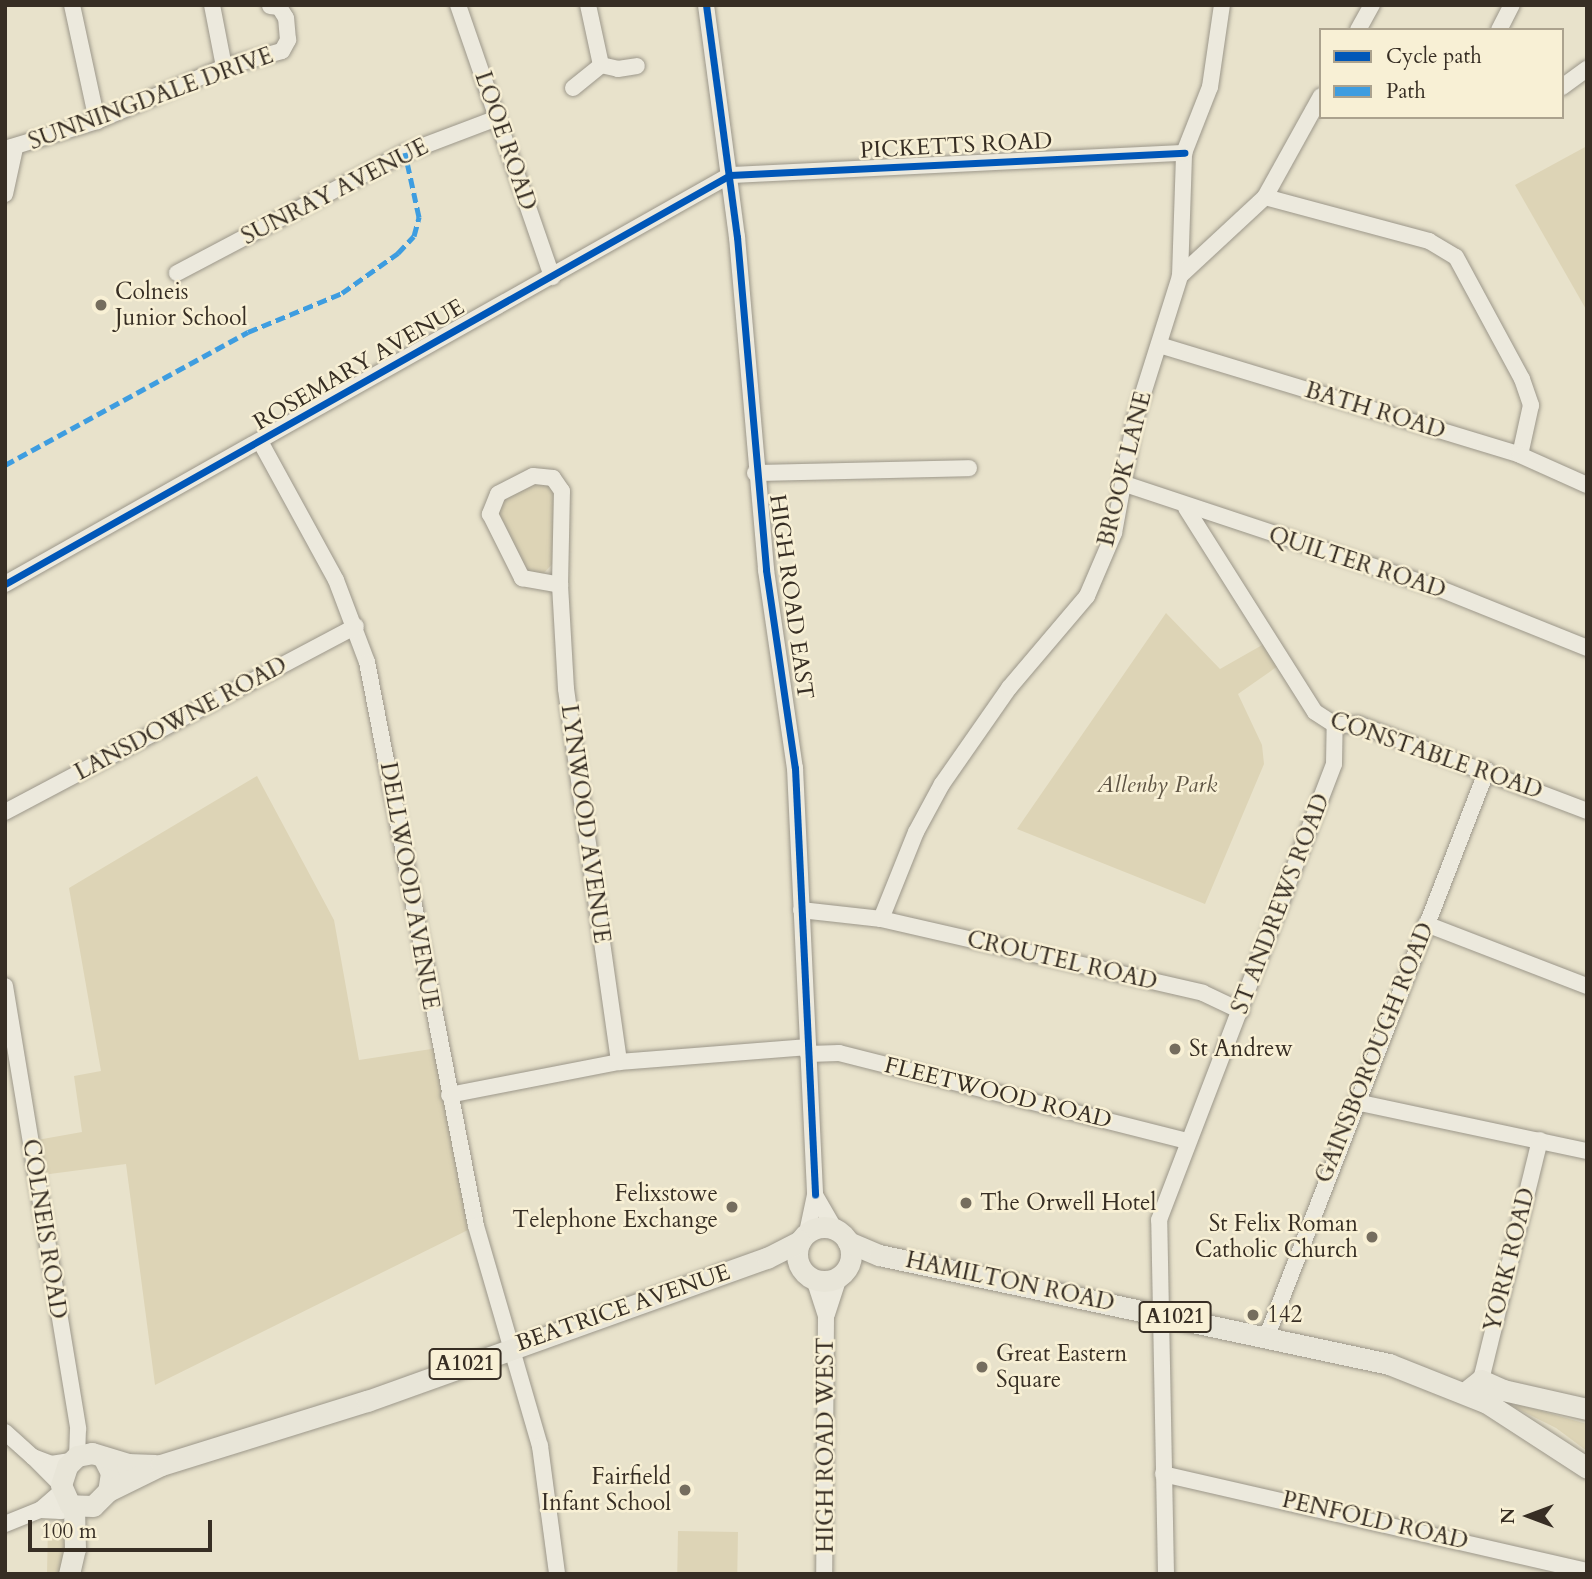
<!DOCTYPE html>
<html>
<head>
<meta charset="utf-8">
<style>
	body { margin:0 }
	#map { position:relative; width:1592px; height:1579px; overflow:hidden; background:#e8e2cb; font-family:Cardo,serif }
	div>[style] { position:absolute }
	.green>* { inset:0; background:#ddd4b6; transform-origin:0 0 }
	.roads { filter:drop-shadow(0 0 2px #9c978a) drop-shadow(0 0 2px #9c978a) }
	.minor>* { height:16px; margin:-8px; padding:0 8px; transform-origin:8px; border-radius:8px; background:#ece9dd }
	.major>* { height:21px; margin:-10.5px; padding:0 10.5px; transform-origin:10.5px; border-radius:10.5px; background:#e8e5d8 }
	.major>.ring { margin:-10.5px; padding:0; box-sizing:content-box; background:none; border:21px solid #e8e5d8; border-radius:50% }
	.quiet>* { height:5px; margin-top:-2.5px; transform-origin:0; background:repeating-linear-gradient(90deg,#3e9de0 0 10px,transparent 0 15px) }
	.cycleway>* { height:7px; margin:-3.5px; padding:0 3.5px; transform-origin:3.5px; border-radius:3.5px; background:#0057b8 }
	.dots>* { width:19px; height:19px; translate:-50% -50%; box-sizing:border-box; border:4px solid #f8f0d5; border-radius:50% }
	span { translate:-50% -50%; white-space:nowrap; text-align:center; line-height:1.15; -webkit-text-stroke:5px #f8f0d5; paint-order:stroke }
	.shield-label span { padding:2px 5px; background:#f8f0d5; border:2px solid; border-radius:5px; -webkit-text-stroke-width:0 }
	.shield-label { font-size:21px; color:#372e24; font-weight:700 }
	.street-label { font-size:23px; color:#372e24 }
	.poi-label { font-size:23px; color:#372e24 }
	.left { translate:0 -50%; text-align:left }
	.right { translate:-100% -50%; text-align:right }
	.park-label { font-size:23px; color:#5e5444; font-style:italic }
	.frame { position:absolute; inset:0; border:7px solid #372e24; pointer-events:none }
	.legend { position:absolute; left:1319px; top:28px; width:245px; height:91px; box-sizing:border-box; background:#f8f0d5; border:2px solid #aba28e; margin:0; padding:9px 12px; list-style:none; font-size:21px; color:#372e24 }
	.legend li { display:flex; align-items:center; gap:14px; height:35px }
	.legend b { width:35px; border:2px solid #aba28e }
	.north { position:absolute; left:1494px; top:1481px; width:70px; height:70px; -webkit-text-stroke:5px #f8f0d5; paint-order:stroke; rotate:270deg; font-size:19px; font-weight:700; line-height:28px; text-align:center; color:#372e24 }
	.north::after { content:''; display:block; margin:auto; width:24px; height:32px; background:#372e24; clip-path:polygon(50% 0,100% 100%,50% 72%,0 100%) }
	.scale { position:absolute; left:28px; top:1520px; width:184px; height:32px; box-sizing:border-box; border:4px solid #372e24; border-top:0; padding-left:9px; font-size:21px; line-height:24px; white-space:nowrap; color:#372e24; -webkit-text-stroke:5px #f8f0d5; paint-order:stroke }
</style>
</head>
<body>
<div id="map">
	<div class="green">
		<i style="clip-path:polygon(1587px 146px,1587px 311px,1515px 185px)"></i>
		<i style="clip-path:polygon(534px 480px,555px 485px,556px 560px,543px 574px,530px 576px,494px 511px,497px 500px)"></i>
		<i style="clip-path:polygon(1166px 613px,1220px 669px,1271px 640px,1285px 661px,1238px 694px,1262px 745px,1264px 764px,1205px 904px,1017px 829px)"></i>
		<i style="clip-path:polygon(257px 776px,334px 920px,359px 1060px,438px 1048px,476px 1226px,155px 1385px,126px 1164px,42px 1175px,37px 1140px,82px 1132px,74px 1076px,101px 1071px,69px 888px)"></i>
		<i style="clip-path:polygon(1517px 1404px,1587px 1424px,1587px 1451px,1556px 1428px,1514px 1407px)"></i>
		<i style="clip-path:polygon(59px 1521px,69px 1529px,61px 1574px,47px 1574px,48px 1525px)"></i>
		<i style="left:678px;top:1531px;width:60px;height:43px;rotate:1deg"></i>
	</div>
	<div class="roads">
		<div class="minor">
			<i style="left:72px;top:5px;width:119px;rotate:77.8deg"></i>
			<i style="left:212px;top:5px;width:63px;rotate:79deg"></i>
			<i style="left:458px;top:5px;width:288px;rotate:70.9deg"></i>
			<i style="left:706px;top:5px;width:234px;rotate:82.4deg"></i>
			<i style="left:737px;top:237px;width:334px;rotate:85deg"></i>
			<i style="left:766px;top:570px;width:200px;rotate:81.7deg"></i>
			<i style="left:795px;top:768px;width:427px;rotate:87.3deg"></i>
			<i style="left:815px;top:1195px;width:39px;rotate:102deg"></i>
			<i style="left:1358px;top:30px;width:29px;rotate:-61deg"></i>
			<i style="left:1499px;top:30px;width:28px;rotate:-63deg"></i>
			<i style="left:601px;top:65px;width:17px;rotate:13deg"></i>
			<i style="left:618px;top:69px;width:19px;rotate:-9deg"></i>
			<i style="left:1562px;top:87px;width:31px;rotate:-36deg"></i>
			<i style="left:573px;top:88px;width:36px;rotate:-39deg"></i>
			<i style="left:601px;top:65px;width:61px;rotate:-102.2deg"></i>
			<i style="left:5px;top:149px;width:96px;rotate:-16.9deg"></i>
			<i style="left:97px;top:121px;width:138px;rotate:-23deg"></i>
			<i style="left:224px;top:67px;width:60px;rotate:-15.4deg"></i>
			<i style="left:282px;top:51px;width:13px;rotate:-61deg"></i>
			<i style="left:288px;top:40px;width:22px;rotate:-95deg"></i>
			<i style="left:286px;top:18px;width:13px;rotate:-122deg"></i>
			<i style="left:279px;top:7px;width:9px;rotate:-174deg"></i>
			<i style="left:5px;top:194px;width:47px;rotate:-77.7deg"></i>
			<i style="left:1265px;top:197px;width:170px;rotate:15deg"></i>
			<i style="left:1429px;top:241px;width:31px;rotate:31deg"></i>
			<i style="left:1456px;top:257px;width:139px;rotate:61.6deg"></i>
			<i style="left:1522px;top:379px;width:28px;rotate:71deg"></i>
			<i style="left:1531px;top:405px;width:51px;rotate:102.4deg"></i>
			<i style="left:177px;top:273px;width:258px;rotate:-27.8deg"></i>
			<i style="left:405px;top:153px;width:98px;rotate:-20.8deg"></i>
			<i style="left:1180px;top:276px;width:123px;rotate:-88.1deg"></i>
			<i style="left:1184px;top:153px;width:71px;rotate:-68.5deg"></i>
			<i style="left:1210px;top:87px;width:83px;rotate:-81.7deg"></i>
			<i style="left:1159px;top:345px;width:377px;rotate:16.9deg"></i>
			<i style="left:1520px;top:455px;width:73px;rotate:24.1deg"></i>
			<i style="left:261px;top:443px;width:156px;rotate:61.3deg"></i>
			<i style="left:336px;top:580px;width:88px;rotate:69.3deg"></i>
			<i style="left:367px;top:662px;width:574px;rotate:79.06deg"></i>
			<i style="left:476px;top:1226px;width:229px;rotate:73.8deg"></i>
			<i style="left:540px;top:1446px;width:129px;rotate:82.4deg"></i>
			<i style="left:755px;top:473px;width:214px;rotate:-1.3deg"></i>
			<i style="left:1125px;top:484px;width:330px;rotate:18.4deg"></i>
			<i style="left:1438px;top:588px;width:161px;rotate:21.9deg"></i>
			<i style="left:1186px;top:508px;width:241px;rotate:57.7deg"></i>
			<i style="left:1315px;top:712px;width:24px;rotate:33deg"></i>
			<i style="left:1335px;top:725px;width:23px;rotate:-2deg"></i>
			<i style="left:1358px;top:724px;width:245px;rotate:20.8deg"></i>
			<i style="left:5px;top:584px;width:832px;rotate:-29.43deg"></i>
			<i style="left:730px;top:175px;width:455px;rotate:-2.8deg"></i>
			<i style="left:560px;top:585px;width:94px;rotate:-88.8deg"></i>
			<i style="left:562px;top:491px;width:16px;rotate:-125deg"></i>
			<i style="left:553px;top:478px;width:20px;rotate:-174deg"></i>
			<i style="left:533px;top:476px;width:39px;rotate:153deg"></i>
			<i style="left:498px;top:494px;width:22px;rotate:112deg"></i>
			<i style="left:490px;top:514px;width:72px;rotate:63.4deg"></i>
			<i style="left:522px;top:578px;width:39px;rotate:10deg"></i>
			<i style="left:560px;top:585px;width:104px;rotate:86.7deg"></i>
			<i style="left:566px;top:689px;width:377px;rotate:81.9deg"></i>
			<i style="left:5px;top:812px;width:397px;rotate:-27.9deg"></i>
			<i style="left:801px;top:910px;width:81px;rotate:6.4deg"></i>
			<i style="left:881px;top:919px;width:94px;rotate:-68.1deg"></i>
			<i style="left:916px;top:832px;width:55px;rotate:-61.6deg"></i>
			<i style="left:942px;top:784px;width:117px;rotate:-55.1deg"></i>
			<i style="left:1009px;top:688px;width:121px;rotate:-49.7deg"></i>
			<i style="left:1087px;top:596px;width:69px;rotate:-66.8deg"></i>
			<i style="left:1114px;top:533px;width:116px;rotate:-79.6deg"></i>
			<i style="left:1135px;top:419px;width:150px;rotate:-72.5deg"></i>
			<i style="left:1180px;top:276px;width:116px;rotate:-42.9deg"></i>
			<i style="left:1265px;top:197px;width:115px;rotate:-61deg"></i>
			<i style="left:881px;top:919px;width:330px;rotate:12.9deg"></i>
			<i style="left:1203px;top:993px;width:42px;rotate:25.3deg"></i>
			<i style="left:1426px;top:924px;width:173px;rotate:21.1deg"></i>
			<i style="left:5px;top:986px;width:449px;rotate:80.6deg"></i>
			<i style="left:78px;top:1429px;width:27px;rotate:92deg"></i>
			<i style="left:808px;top:1054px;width:31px;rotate:-2deg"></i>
			<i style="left:839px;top:1053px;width:359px;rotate:14.2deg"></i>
			<i style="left:449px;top:1095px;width:173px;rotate:-11deg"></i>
			<i style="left:619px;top:1062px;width:190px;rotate:-4.5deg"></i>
			<i style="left:1356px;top:1102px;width:236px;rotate:12deg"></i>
			<i style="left:815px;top:1195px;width:39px;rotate:60deg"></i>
			<i style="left:814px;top:1279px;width:39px;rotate:72deg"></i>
			<i style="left:826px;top:1316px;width:258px;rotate:90.4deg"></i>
			<i style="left:827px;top:1314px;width:39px;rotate:-72deg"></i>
			<i style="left:1267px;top:1336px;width:607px;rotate:-68.76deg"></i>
			<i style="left:1481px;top:1380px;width:247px;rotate:-76.2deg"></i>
			<i style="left:5px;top:1432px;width:38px;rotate:42deg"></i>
			<i style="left:1163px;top:1474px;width:435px;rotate:12.9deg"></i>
			<i style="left:61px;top:1485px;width:40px;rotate:-135deg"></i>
			<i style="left:33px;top:1457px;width:19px;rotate:21deg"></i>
			<i style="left:51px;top:1464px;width:20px;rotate:-9deg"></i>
			<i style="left:62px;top:1491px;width:29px;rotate:139deg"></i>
			<i style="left:40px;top:1510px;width:21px;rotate:3deg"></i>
			<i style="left:61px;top:1511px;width:11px;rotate:-34deg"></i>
			<i style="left:5px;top:1524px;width:38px;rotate:-22deg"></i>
			<i style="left:1166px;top:1574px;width:354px;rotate:-91.1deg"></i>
			<i style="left:1159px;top:1220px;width:488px;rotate:-69deg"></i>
			<i style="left:1334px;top:764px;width:39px;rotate:-89deg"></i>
		</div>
		<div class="major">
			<i class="ring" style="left:797px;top:1227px;width:33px;height:33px"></i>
			<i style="left:848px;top:1242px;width:34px;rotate:23deg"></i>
			<i style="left:879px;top:1255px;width:522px;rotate:12.06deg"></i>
			<i style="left:1389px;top:1364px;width:105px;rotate:21.7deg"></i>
			<i style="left:1487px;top:1403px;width:119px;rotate:33deg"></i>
			<i style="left:1466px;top:1392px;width:19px;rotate:-39deg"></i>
			<i style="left:1481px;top:1380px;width:24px;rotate:24deg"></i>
			<i style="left:1503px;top:1390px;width:86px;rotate:12.7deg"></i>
			<i style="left:103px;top:1457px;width:18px;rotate:63deg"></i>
			<i style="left:111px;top:1473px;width:18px;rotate:99deg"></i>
			<i style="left:108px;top:1491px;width:21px;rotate:135deg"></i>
			<i style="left:93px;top:1506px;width:23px;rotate:-178deg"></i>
			<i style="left:70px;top:1505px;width:22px;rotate:-114deg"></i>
			<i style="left:61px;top:1485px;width:20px;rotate:-72deg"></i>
			<i style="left:67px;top:1466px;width:14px;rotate:-45deg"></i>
			<i style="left:77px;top:1456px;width:15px;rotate:-11deg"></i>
			<i style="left:92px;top:1453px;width:37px;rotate:17deg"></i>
			<i style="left:127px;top:1464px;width:28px;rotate:2deg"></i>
			<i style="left:108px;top:1491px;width:59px;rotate:-26.1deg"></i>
			<i style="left:161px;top:1465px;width:216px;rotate:-17.3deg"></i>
			<i style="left:367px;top:1401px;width:425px;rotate:-19.7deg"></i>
			<i style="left:767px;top:1258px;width:37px;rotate:-27deg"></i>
			<i style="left:69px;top:1574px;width:26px;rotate:-77deg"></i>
			<i style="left:75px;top:1549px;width:42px;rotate:-91.4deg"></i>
		</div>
	</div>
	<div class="quiet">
		<i style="left:5px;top:465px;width:277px;rotate:-28.7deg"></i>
		<i style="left:248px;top:332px;width:102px;rotate:-22.5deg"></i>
		<i style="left:342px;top:293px;width:69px;rotate:-35.5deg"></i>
		<i style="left:398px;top:253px;width:23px;rotate:-47deg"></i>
		<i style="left:414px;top:236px;width:20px;rotate:-75deg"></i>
		<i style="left:419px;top:217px;width:66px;rotate:-102.3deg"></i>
	</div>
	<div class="cycleway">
		<i style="left:706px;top:5px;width:234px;rotate:82.4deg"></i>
		<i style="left:737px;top:237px;width:334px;rotate:85deg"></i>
		<i style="left:766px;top:570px;width:200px;rotate:81.7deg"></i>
		<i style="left:795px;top:768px;width:427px;rotate:87.3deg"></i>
		<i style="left:5px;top:584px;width:832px;rotate:-29.43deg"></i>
		<i style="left:730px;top:175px;width:455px;rotate:-2.8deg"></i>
	</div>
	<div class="dots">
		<i style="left:101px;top:305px;background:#756d5e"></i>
		<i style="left:1175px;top:1049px;background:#756d5e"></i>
		<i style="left:966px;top:1203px;background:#756d5e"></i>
		<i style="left:732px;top:1207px;background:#756d5e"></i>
		<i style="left:1372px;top:1237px;background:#756d5e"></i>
		<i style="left:1253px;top:1315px;background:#756d5e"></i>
		<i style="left:982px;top:1367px;background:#756d5e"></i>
		<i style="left:685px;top:1490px;background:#756d5e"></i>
	</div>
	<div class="shield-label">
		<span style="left:1175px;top:1317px">A1021</span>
		<span style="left:465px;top:1364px">A1021</span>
	</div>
	<div class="street-label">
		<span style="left:151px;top:99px;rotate:-20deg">SUNNINGDALE DRIVE</span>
		<span style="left:505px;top:141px;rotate:71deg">LOOE ROAD</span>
		<span style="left:956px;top:146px;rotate:-3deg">PICKETTS ROAD</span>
		<span style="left:335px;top:192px;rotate:-27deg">SUNRAY AVENUE</span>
		<span style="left:359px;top:365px;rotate:-30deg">ROSEMARY AVENUE</span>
		<span style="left:1375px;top:411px;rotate:17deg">BATH ROAD</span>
		<span style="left:1125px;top:469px;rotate:-76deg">BROOK LANE</span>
		<span style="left:1357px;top:563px;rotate:18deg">QUILTER ROAD</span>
		<span style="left:791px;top:597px;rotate:82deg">HIGH ROAD EAST</span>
		<span style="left:181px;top:719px;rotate:-28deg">LANSDOWNE ROAD</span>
		<span style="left:1436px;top:756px;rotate:19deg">CONSTABLE ROAD</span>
		<span style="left:585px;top:824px;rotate:82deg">LYNWOOD AVENUE</span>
		<span style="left:409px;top:886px;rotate:80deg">DELLWOOD AVENUE</span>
		<span style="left:1281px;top:904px;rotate:-69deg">ST ANDREWS ROAD</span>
		<span style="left:1062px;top:961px;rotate:13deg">CROUTEL ROAD</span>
		<span style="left:1375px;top:1053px;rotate:-68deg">GAINSBOROUGH ROAD</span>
		<span style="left:998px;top:1093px;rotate:14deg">FLEETWOOD ROAD</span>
		<span style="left:44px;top:1229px;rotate:81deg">COLNEIS ROAD</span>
		<span style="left:1510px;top:1260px;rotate:-76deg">YORK ROAD</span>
		<span style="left:1010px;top:1282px;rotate:12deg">HAMILTON ROAD</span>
		<span style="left:623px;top:1308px;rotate:-19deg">BEATRICE AVENUE</span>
		<span style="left:826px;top:1445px;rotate:-90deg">HIGH ROAD WEST</span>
		<span style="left:1375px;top:1521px;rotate:13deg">PENFOLD ROAD</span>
	</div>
	<div class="poi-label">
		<span class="left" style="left:115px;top:305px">Colneis<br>Junior School</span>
		<span class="left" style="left:1189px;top:1049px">St Andrew</span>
		<span class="right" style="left:718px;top:1207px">Felixstowe<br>Telephone Exchange</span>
		<span class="left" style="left:980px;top:1203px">The Orwell Hotel</span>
		<span class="right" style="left:1358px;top:1237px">St Felix Roman<br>Catholic Church</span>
		<span class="left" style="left:1267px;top:1315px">142</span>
		<span class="left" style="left:996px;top:1367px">Great Eastern<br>Square</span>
		<span class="right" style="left:671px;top:1490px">Fairfield<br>Infant School</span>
	</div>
	<div class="park-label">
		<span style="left:1157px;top:785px">Allenby Park</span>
	</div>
	<div class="frame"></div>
	<ul class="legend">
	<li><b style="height:9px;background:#0057b8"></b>Cycle path</li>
	<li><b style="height:9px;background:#3e9de0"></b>Path</li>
	</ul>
	<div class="north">N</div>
	<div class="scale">100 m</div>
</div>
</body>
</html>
